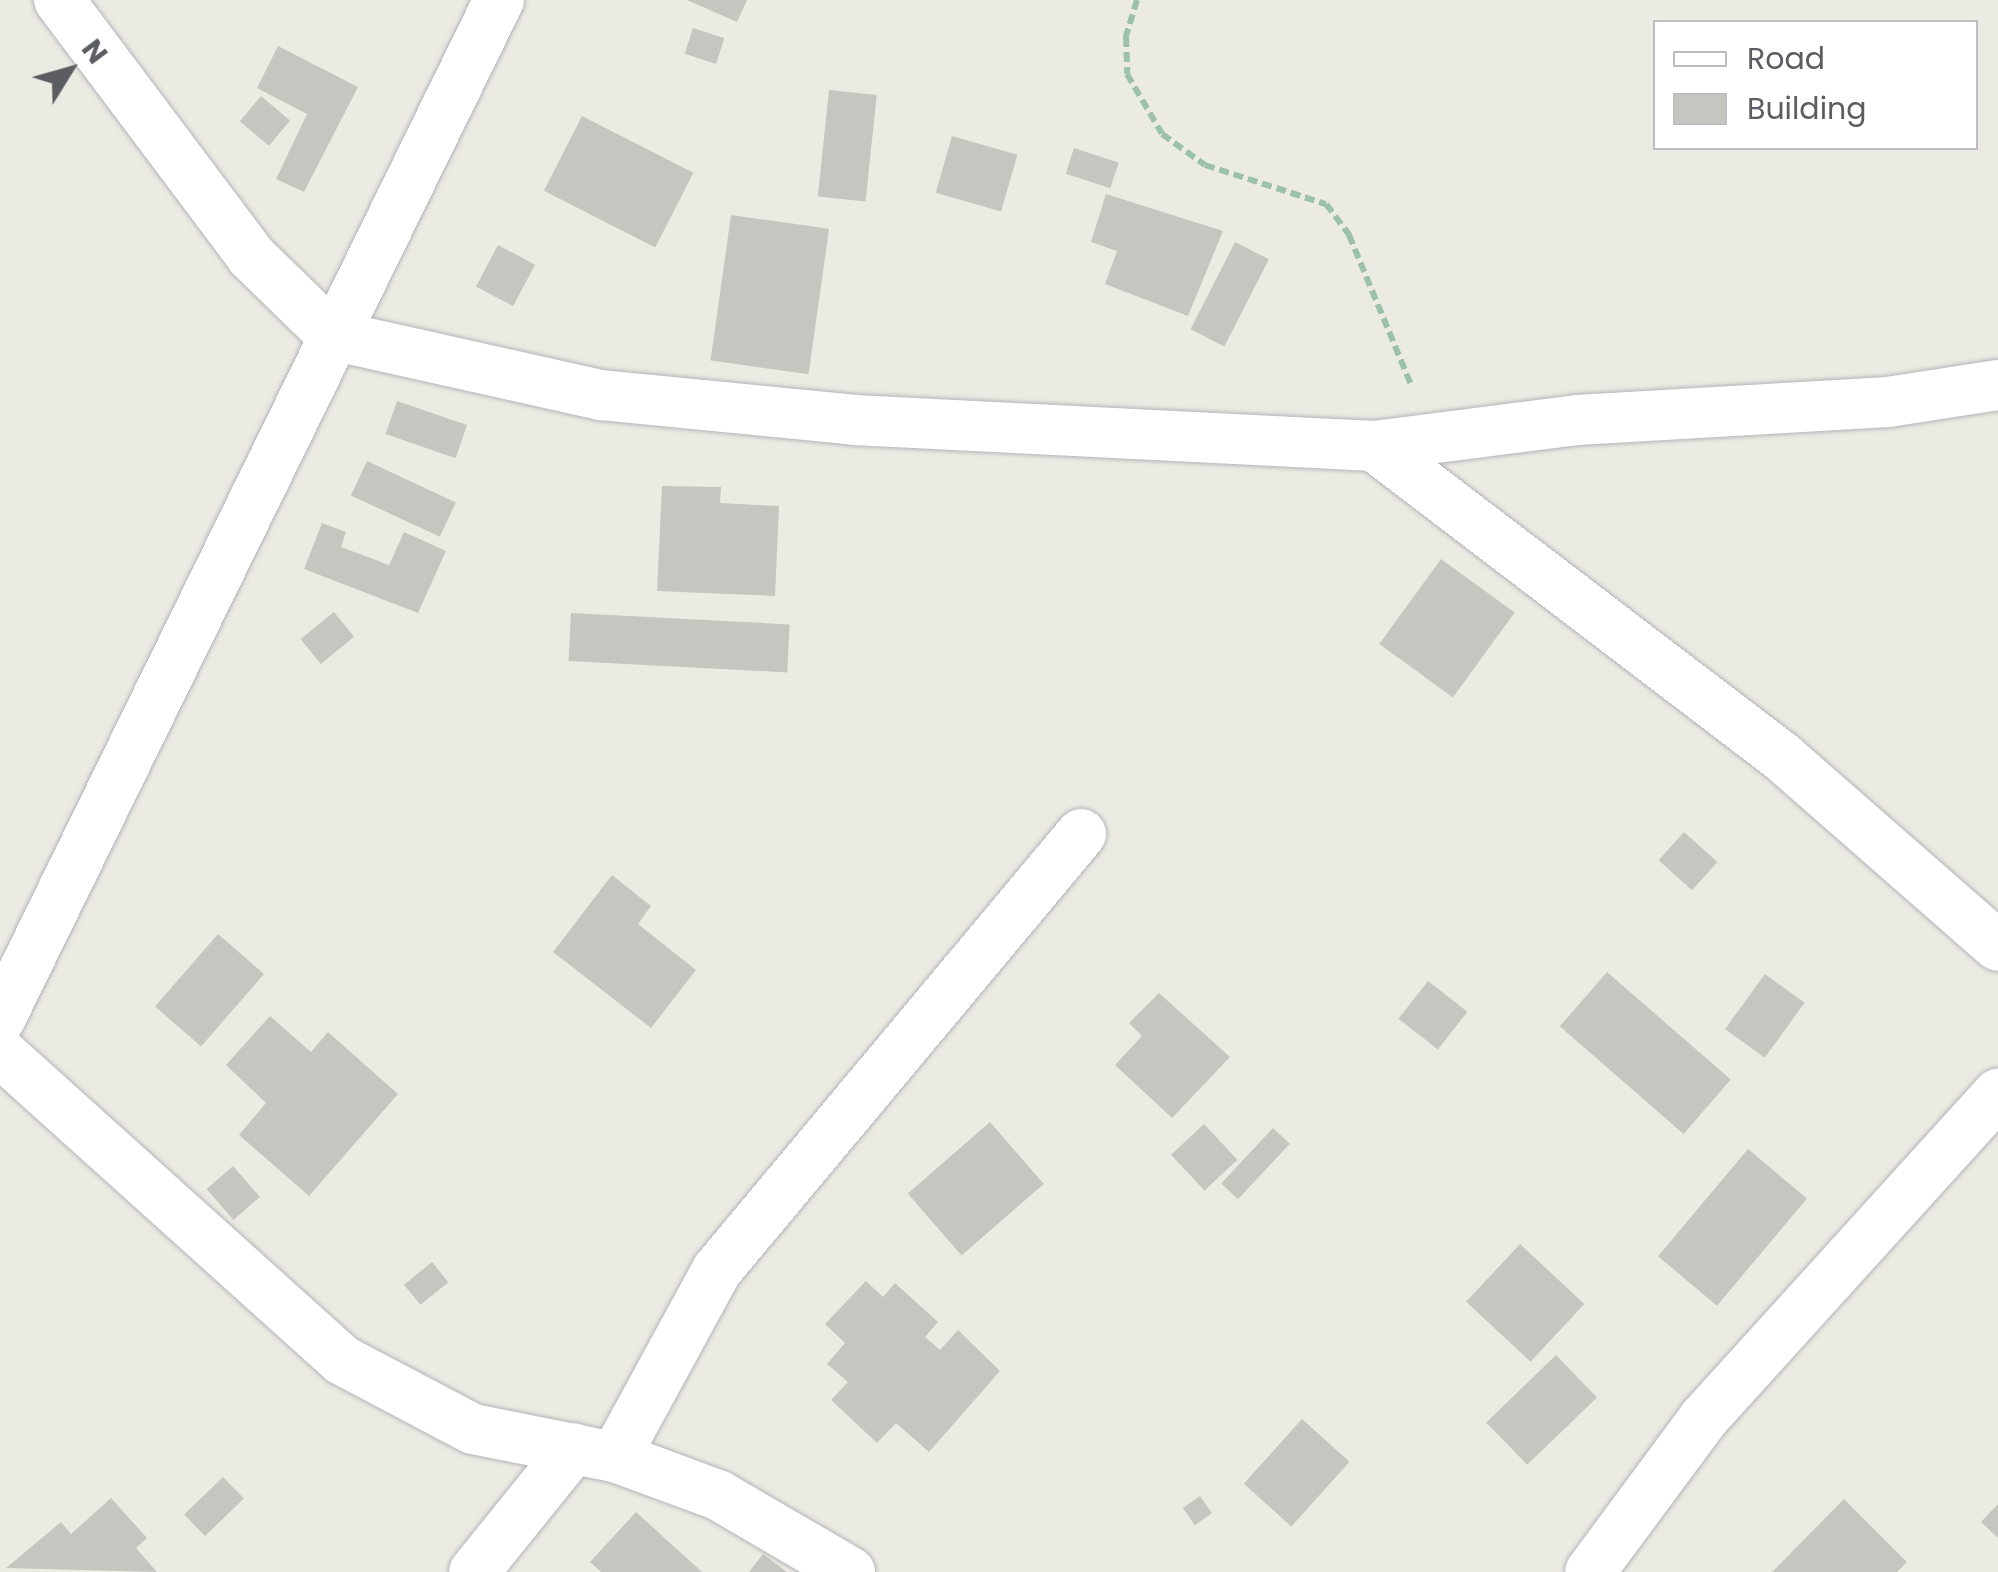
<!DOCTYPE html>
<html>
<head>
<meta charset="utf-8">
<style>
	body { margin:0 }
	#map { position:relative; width:1998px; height:1572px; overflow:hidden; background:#ecebe3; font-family:Poppins,sans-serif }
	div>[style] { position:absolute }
	.building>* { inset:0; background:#c7c5c0; transform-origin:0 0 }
	.path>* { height:6px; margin-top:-3px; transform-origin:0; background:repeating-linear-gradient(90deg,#9cc1ab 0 10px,transparent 0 15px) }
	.roads { filter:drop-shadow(0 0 2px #b3b4b9) drop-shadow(0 0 2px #b3b4b9) }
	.street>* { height:50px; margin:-25px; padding:0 25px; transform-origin:25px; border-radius:25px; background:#fff }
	span { translate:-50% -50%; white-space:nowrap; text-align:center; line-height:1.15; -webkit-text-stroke:9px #fff; paint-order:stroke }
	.legend { position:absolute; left:1653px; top:20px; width:325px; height:130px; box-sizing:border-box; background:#fff; border:2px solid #bdbec0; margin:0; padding:12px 18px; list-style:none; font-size:30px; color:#5b5d62 }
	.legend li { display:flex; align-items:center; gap:20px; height:50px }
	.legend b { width:50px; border:2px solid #bdbec0 }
	.north { position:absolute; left:20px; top:20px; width:100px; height:100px; -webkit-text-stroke:8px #fff; paint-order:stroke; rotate:53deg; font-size:28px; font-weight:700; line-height:40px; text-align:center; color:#5b5d62 }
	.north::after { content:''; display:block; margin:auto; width:35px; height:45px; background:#5b5d62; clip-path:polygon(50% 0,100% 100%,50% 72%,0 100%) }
</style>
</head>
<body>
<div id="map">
	<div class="building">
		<i style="clip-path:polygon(687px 0,747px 0,737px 22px)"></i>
		<i style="left:693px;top:28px;width:33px;height:27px;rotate:18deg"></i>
		<i style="clip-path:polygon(278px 46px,358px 87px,304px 192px,276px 179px,307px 114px,257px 88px)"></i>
		<i style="left:829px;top:90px;width:48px;height:107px;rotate:6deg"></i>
		<i style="left:261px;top:96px;width:38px;height:33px;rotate:40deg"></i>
		<i style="left:582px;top:116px;width:125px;height:84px;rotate:27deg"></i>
		<i style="left:952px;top:136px;width:68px;height:59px;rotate:16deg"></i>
		<i style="left:1074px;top:148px;width:47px;height:27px;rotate:18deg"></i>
		<i style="clip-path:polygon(1106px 194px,1223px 231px,1188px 316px,1105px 284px,1117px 251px,1091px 242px)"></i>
		<i style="left:731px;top:215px;width:99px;height:147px;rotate:8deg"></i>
		<i style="left:1235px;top:242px;width:38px;height:98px;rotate:27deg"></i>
		<i style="left:498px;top:245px;width:42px;height:47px;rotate:28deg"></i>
		<i style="left:397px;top:401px;width:74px;height:35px;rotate:19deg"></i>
		<i style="left:367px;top:461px;width:98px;height:38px;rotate:25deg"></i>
		<i style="clip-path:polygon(662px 486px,721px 487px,720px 503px,779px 506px,775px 596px,657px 591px)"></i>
		<i style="clip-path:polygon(322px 523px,346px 532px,341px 547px,389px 565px,404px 532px,446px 551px,418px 613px,304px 569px)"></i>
		<i style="left:1441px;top:559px;width:91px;height:105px;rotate:36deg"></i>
		<i style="left:334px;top:612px;width:32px;height:43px;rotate:51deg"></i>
		<i style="left:571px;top:613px;width:219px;height:48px;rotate:3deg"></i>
		<i style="left:1684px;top:832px;width:45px;height:38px;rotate:42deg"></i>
		<i style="clip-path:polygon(612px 875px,651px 906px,638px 924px,696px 970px,651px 1028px,553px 952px)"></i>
		<i style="left:218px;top:934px;width:61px;height:96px;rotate:41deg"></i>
		<i style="left:1607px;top:972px;width:164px;height:72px;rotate:41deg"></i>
		<i style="left:1765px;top:974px;width:49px;height:68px;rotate:36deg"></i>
		<i style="left:1428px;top:981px;width:50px;height:48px;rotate:38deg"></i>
		<i style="clip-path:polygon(1159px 993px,1230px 1057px,1172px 1118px,1115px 1065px,1142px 1036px,1129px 1023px)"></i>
		<i style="clip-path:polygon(270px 1016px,311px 1052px,328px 1032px,398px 1094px,309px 1196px,239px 1135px,266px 1103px,226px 1065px)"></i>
		<i style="left:990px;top:1122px;width:82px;height:109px;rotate:49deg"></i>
		<i style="left:1204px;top:1124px;width:49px;height:45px;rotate:47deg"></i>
		<i style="left:1273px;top:1128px;width:23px;height:76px;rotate:43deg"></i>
		<i style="left:1748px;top:1149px;width:77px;height:140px;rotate:40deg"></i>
		<i style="left:233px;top:1166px;width:41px;height:35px;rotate:49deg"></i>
		<i style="left:1520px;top:1244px;width:88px;height:79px;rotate:43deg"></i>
		<i style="left:432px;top:1262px;width:26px;height:36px;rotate:51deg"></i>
		<i style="clip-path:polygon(866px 1281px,883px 1297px,895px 1283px,938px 1322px,925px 1337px,940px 1350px,958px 1330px,1000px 1371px,929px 1452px,896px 1423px,877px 1443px,831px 1400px,848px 1382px,827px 1364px,845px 1343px,825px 1324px)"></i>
		<i style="left:1556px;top:1355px;width:59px;height:97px;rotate:46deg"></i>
		<i style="left:1302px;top:1419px;width:64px;height:87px;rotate:42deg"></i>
		<i style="left:223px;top:1477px;width:30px;height:54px;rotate:46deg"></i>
		<i style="left:1200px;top:1496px;width:21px;height:21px;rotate:55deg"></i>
		<i style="clip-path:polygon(111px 1498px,147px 1538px,136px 1548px,157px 1572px,6px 1568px,61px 1522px,71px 1534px)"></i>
		<i style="clip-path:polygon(1844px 1499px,1907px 1562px,1897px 1572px,1772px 1572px)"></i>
		<i style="clip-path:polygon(1998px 1504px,1998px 1538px,1981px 1522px)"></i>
		<i style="clip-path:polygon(636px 1512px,702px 1572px,601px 1572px,590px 1562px)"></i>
		<i style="clip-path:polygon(763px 1554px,787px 1572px,749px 1572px)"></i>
	</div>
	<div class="path">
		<i style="left:1137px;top:0;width:39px;rotate:107deg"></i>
		<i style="left:1126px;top:37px;width:37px;rotate:88deg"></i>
		<i style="left:1127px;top:74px;width:69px;rotate:59.7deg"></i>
		<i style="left:1162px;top:134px;width:53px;rotate:35.8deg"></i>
		<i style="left:1205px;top:165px;width:127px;rotate:17.9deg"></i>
		<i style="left:1326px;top:204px;width:39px;rotate:53deg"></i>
		<i style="left:1349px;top:235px;width:165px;rotate:67.5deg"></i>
	</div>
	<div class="roads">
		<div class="street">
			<i style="left:59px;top:0;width:320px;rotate:53.1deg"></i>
			<i style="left:251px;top:256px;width:113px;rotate:44.3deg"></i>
			<i style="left:332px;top:335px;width:276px;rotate:12.6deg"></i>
			<i style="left:601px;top:395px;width:254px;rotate:5.6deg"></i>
			<i style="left:854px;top:420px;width:521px;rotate:2.86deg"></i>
			<i style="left:1374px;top:446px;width:205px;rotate:-7.3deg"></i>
			<i style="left:1577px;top:420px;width:312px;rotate:-3.3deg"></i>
			<i style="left:1888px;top:402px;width:111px;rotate:-8.8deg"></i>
			<i style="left:1374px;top:446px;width:512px;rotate:37.3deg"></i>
			<i style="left:1781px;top:756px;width:288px;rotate:41.2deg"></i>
			<i style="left:0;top:1019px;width:1135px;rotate:-63.91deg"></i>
			<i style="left:0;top:1052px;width:460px;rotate:42deg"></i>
			<i style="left:342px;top:1360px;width:148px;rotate:27.8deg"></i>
			<i style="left:473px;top:1429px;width:145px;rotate:11.2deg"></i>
			<i style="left:615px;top:1457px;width:110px;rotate:20.3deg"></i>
			<i style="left:718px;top:1495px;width:153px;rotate:30.3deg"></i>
			<i style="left:615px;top:1457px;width:213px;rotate:-61.4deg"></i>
			<i style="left:717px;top:1270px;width:568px;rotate:-50.14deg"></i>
			<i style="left:474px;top:1572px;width:159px;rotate:-51.1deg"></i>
			<i style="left:1590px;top:1572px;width:192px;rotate:-53.5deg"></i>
			<i style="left:1704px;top:1418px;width:438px;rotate:-47.8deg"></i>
		</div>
	</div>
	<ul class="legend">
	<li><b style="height:12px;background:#fff"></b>Road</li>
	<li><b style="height:28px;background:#c7c5c0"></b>Building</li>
	</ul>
	<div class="north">N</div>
</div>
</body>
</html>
